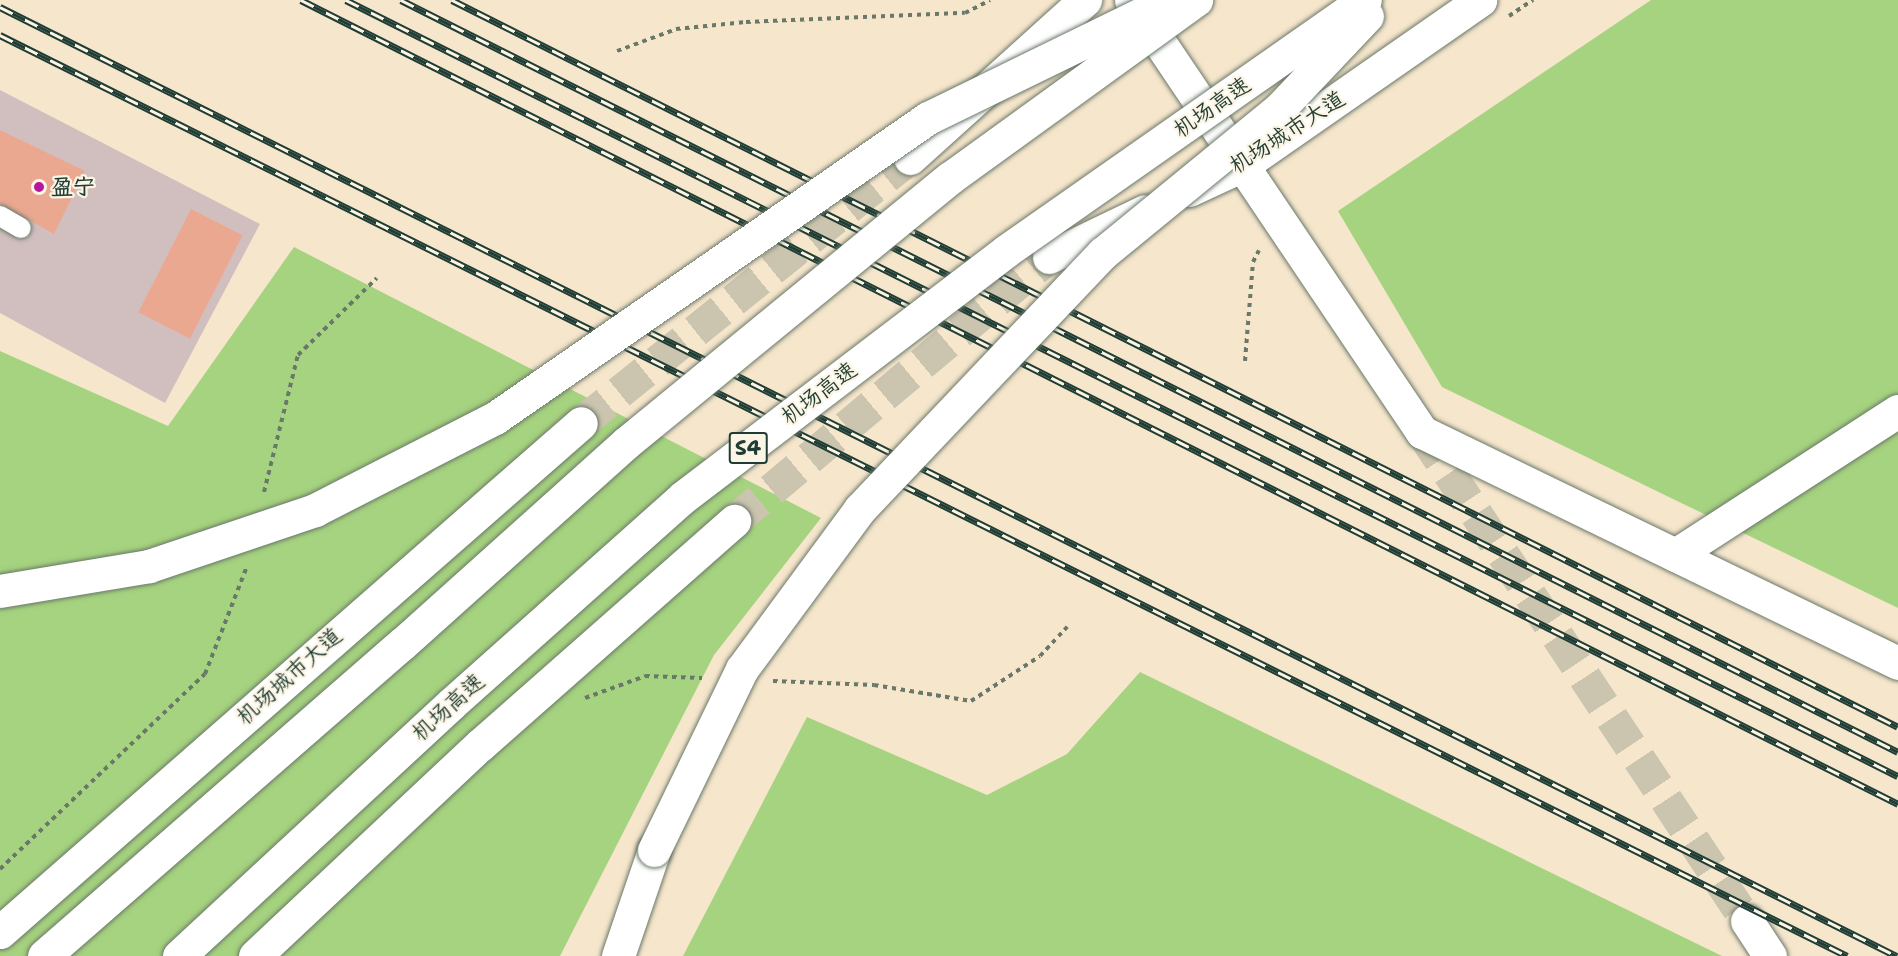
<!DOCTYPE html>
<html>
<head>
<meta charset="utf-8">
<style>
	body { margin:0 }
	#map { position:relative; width:1898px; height:956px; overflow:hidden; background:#f6e6cc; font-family:"Shantell Sans","LXGW WenKai TC",sans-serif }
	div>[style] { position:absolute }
	.industrial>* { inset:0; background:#d1bfbf }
	.green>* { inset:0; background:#a6d37f }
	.building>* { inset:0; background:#eba891; transform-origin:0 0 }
	.street-tunnel>* { height:33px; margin-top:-16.5px; transform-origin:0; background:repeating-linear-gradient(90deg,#cbc4ae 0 33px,transparent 0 49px) }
	.primary-tunnel>* { height:33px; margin-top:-16.5px; transform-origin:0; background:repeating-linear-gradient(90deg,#cbc4ae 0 33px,transparent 0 49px) }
	.path>* { height:4px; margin-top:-2px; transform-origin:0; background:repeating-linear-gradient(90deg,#6a7869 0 4.5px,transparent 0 9px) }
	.roads { filter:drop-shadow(0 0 2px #6a7869) drop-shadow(0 0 2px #6a7869) }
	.lane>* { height:20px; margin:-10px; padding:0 10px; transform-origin:10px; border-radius:10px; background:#fff }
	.street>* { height:33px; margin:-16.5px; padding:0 16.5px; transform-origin:16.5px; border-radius:16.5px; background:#fff }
	.primary>* { height:33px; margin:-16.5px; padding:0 16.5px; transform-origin:16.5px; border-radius:16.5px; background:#fff }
	.highway>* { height:33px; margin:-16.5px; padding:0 16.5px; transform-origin:16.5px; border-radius:16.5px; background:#fff }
	.rail>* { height:7px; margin-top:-3.5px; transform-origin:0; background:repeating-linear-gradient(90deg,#fcf5e5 0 14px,#1f3d34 0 28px); box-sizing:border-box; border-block:2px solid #1f3d34 }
	.bridges { filter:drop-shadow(0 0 2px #6a7869) drop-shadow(0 0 2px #6a7869) }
	.highway-bridge>* { height:33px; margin:-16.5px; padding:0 16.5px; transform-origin:16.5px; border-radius:16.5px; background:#fff }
	.dots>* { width:16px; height:16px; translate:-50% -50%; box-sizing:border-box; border:3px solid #fcf5e5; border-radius:50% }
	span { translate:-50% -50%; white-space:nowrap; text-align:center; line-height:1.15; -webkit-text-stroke:4.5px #fcf5e5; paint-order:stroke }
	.shield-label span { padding:2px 4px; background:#fcf5e5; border:2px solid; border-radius:4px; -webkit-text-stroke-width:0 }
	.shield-label { font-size:21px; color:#1f3d34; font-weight:700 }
	.street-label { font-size:22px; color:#1f3d34 }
	.poi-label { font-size:22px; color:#1f3d34; font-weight:700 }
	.left { translate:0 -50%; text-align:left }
</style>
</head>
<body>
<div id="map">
	<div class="industrial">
		<i style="clip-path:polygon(0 90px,260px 224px,165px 403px,0 313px)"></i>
	</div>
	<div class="green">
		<i style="clip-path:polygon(1651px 0,1898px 0,1898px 608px,1442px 387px,1338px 211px)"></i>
		<i style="clip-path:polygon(294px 247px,821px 518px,714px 655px,560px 956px,0 956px,0 351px,168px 426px)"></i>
		<i style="clip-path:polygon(1140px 672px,1722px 956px,683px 956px,807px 717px,987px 795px,1067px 754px)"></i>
	</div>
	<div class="building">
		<i style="clip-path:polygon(0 130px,85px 171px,54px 234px,0 204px)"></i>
		<i style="left:191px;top:209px;width:58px;height:116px;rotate:27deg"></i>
	</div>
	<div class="street-tunnel">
		<i style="left:1422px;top:432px;width:587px;rotate:56.39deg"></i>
	</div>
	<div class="primary-tunnel">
		<i style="left:581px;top:423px;width:422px;rotate:-38.9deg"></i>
		<i style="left:734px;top:521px;width:411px;rotate:-40deg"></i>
	</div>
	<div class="path">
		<i style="left:1509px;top:16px;width:29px;rotate:-34deg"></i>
		<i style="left:617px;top:51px;width:63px;rotate:-20.4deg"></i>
		<i style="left:676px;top:29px;width:70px;rotate:-5.7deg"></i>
		<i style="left:746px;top:22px;width:219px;rotate:-2.4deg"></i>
		<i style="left:965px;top:13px;width:28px;rotate:-27deg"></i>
		<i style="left:1245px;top:361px;width:99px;rotate:-85.4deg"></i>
		<i style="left:1253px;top:262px;width:13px;rotate:-63deg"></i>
		<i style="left:264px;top:492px;width:141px;rotate:-76.1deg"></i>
		<i style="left:298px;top:355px;width:110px;rotate:-44.3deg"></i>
		<i style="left:773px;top:681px;width:101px;rotate:2.3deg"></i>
		<i style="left:874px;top:685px;width:98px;rotate:9.4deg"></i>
		<i style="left:971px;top:701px;width:82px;rotate:-33.1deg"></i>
		<i style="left:1040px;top:656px;width:40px;rotate:-47deg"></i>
		<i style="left:585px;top:698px;width:64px;rotate:-20.1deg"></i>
		<i style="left:645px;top:676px;width:57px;rotate:2deg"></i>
		<i style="left:0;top:869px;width:283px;rotate:-43.6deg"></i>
		<i style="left:205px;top:674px;width:113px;rotate:-68.7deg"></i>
	</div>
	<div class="roads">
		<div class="lane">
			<i style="left:0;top:216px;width:24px;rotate:30deg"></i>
		</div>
		<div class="street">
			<i style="left:1131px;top:0;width:521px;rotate:56.04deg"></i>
			<i style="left:1422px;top:432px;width:529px;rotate:25.89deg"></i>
			<i style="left:1675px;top:555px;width:265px;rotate:-32.9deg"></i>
			<i style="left:1747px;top:921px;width:42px;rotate:56.7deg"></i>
		</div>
		<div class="primary">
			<i style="left:910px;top:158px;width:236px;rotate:-42.1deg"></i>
			<i style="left:1189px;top:190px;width:60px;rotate:-24.8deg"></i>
			<i style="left:1243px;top:165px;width:289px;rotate:-34.8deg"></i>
			<i style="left:1049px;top:257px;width:106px;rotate:-25.6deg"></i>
			<i style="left:0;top:932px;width:772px;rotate:-41.22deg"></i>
			<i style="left:255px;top:956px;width:308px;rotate:-43.2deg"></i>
			<i style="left:480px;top:745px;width:339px;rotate:-41.4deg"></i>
		</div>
		<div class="highway">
			<i style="left:618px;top:956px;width:112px;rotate:-71.2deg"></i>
		</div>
	</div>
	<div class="rail">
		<i style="left:301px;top:0;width:1788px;rotate:26.72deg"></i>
		<i style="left:346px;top:0;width:1735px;rotate:26.57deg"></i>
		<i style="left:401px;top:0;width:1675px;rotate:26.67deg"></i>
		<i style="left:452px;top:0;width:1618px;rotate:26.69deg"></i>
		<i style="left:0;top:7px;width:2121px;rotate:26.58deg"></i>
		<i style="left:0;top:35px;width:2064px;rotate:26.5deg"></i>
	</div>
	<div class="bridges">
		<div class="highway-bridge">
			<i style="left:0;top:591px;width:151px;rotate:-9.5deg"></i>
			<i style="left:149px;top:566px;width:175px;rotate:-18.6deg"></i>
			<i style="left:315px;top:510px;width:202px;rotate:-27.1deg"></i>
			<i style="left:495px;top:418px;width:527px;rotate:-34.72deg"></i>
			<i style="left:928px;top:118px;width:267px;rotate:-26deg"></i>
			<i style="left:654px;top:850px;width:201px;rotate:-64.1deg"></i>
			<i style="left:742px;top:669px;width:199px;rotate:-53.6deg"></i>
			<i style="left:860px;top:509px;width:353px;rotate:-46.5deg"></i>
			<i style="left:1103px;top:253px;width:227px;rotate:-39.3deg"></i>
			<i style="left:1279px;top:109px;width:128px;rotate:-46.6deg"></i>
			<i style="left:44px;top:956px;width:475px;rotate:-41.1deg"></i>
			<i style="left:402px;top:644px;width:301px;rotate:-41.9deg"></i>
			<i style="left:626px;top:443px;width:419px;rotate:-39.3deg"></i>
			<i style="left:950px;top:178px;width:304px;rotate:-35.9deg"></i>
			<i style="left:179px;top:956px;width:371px;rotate:-42.8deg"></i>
			<i style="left:451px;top:704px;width:310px;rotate:-41.7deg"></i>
			<i style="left:682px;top:498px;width:407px;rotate:-37.3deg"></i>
			<i style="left:1006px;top:251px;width:438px;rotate:-35deg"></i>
		</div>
	</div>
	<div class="dots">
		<i style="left:39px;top:187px;background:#b5179e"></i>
	</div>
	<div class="shield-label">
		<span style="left:748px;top:448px">S4</span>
	</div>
	<div class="street-label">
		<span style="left:1212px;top:107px;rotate:-35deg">机场高速</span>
		<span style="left:1287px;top:132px;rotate:-33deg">机场城市大道</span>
		<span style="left:819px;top:393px;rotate:-37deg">机场高速</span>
		<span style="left:289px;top:676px;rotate:-42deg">机场城市大道</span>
		<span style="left:448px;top:707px;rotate:-42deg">机场高速</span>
	</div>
	<div class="poi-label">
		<span class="left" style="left:51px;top:187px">盈宁</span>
	</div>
</div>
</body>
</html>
